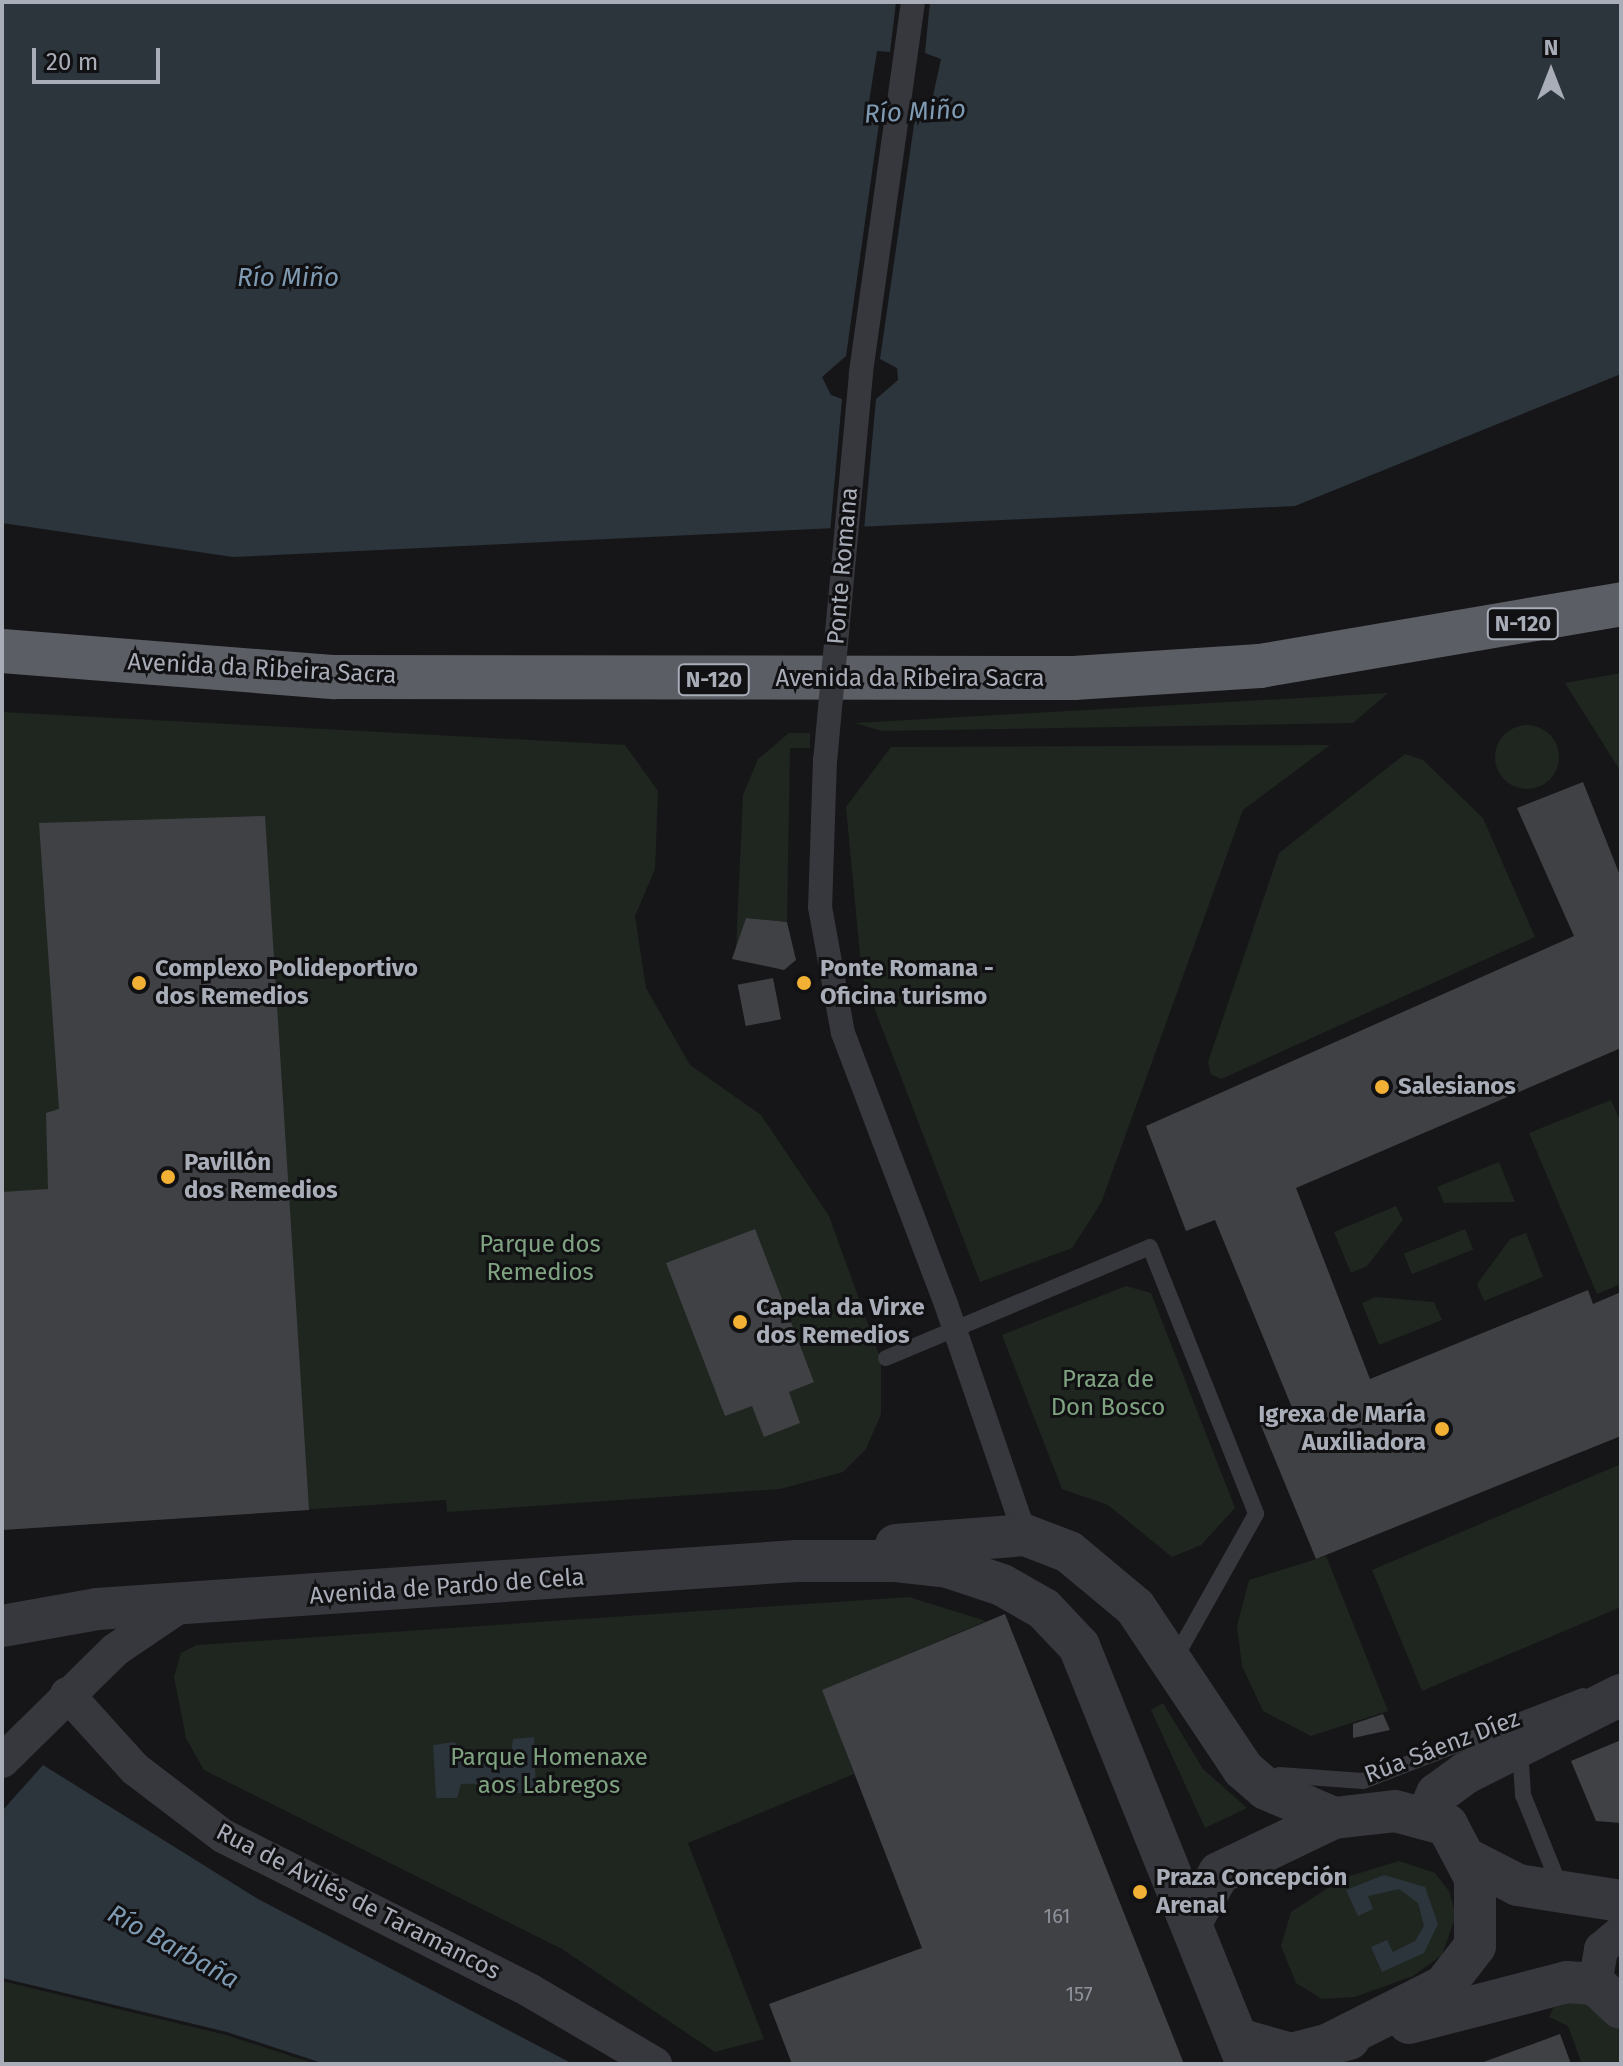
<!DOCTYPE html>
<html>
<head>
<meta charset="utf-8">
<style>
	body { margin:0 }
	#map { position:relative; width:1623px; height:2066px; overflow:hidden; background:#161618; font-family:"Fira Sans",sans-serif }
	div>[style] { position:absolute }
	.green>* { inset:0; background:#1e261f; transform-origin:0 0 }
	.round { border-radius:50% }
	.water>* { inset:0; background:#2c353c }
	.pier>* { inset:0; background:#161618 }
	.building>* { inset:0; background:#404145; transform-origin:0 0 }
	.service>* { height:16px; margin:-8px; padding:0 8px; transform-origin:8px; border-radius:8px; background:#37383d }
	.pedestrian>* { height:24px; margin:-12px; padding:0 12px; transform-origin:12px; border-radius:12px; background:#37383d }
	.minor>* { height:34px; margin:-17px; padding:0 17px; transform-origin:17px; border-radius:17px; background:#37383d }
	.tertiary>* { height:42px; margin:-21px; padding:0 21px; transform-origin:21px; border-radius:21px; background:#37383d }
	.trunk>* { height:44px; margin:-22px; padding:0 22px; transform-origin:22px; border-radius:22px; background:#5b5e65 }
	.pedestrian-bridge>* { height:24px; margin:-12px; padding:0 12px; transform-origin:12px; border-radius:12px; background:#37383d }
	.dots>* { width:22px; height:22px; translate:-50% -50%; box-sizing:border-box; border:4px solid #111113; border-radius:50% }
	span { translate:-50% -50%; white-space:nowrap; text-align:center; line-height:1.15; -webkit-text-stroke:6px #111113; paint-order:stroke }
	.number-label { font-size:20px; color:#8e929b }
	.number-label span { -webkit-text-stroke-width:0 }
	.shield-label span { padding:2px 6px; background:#111113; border:2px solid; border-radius:6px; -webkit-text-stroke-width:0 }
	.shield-label { font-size:22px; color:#a8adb8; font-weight:700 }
	.street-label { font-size:24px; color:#a8adb8 }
	.poi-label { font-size:24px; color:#a8adb8; font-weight:700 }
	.left { translate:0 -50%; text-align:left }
	.right { translate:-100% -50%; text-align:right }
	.park-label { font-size:24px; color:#7fa381 }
	.water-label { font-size:26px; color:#7f9bb3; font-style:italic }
	.frame { position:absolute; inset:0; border:4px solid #a8adb8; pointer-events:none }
	.north { position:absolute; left:1511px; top:32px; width:80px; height:80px; -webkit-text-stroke:6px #111113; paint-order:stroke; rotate:0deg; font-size:22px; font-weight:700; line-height:32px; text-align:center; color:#a8adb8 }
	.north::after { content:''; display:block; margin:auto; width:28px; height:36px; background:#a8adb8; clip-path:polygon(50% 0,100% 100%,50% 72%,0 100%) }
	.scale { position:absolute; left:32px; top:48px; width:128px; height:36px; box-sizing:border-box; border:4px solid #a8adb8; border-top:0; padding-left:10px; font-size:24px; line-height:28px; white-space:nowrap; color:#a8adb8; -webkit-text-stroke:6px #111113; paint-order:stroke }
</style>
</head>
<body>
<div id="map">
	<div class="green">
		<i style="clip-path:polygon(1621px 673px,1621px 772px,1565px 683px)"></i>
		<i style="clip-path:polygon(1388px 693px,1353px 723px,882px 731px,855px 723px)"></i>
		<i style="clip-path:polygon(2px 712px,625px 745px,658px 791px,655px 869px,635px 916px,646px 988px,690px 1065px,761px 1115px,829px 1216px,881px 1360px,881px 1414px,866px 1449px,843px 1472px,780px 1489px,447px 1512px,446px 1500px,2px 1530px)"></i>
		<i class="round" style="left:1495px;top:725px;width:64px;height:64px"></i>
		<i style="clip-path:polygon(789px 733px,810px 733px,810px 748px,790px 748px,787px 922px,746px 918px,736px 949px,743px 795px,758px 759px)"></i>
		<i style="clip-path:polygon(1330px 745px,1243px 810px,1101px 1203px,1072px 1248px,980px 1282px,862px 976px,846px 807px,891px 747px)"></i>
		<i style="clip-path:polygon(1405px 754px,1423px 760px,1483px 818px,1535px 937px,1221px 1079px,1211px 1074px,1208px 1062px,1279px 853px)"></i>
		<i style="clip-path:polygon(1611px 1100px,1621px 1123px,1621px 1284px,1597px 1294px,1529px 1133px)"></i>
		<i style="clip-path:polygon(1499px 1162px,1515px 1202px,1444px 1203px,1437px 1187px)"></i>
		<i style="clip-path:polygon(1396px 1206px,1403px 1220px,1367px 1266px,1351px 1273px,1334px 1232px)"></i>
		<i style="left:1465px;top:1229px;width:22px;height:66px;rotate:68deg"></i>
		<i style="clip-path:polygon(1526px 1233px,1543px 1277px,1484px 1301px,1477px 1284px,1510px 1239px)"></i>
		<i style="clip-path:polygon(1126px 1286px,1151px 1293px,1235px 1508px,1201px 1545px,1172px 1557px,1108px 1505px,1062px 1489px,1002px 1335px)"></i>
		<i style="clip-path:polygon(1376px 1297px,1434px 1302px,1442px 1320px,1379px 1345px,1362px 1303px)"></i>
		<i style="clip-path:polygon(1621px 1464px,1621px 1607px,1422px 1691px,1372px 1570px)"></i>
		<i style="clip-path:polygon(1326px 1556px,1388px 1711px,1311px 1736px,1263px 1711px,1242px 1666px,1237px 1626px,1249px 1580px)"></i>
		<i style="clip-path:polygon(909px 1597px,986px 1621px,823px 1690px,854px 1774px,688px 1843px,764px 2039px,715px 2052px,562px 1949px,204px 1770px,186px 1738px,174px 1677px,181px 1653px,197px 1645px)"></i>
		<i style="clip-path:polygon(1163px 1703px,1203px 1769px,1247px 1808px,1205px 1828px,1151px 1710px)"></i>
		<i style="clip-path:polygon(1399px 1861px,1435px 1873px,1449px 1891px,1456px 1915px,1442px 1955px,1413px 1976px,1355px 1997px,1322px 1999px,1296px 1983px,1281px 1946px,1291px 1912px,1343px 1878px)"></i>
		<i style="clip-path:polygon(2px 1981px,226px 2035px,316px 2064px,2px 2064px)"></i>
		<i style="clip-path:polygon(1582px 1999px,1621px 2031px,1621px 2064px,1582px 2064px,1568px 2026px,1549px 2017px,1553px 2008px)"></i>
	</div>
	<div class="water">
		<i style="clip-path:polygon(2px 2px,1621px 2px,1621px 374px,1295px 506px,233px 557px,2px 523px)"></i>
		<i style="clip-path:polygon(534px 1737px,536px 1794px,515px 1793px,513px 1783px,461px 1784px,457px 1798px,436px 1798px,433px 1745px,455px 1742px,460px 1754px,511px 1752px,513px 1739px)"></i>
		<i style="clip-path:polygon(43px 1765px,258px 1899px,573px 2064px,325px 2064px,227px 2032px,2px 1978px,2px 1811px)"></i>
		<i style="clip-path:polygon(1384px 1875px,1425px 1887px,1438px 1924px,1424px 1953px,1382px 1972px,1371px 1947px,1387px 1940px,1393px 1952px,1415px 1941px,1424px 1926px,1418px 1903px,1399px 1889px,1368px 1896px,1373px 1909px,1358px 1916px,1346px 1890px)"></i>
	</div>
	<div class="pier">
		<i style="clip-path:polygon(896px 2px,930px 2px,925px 53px,941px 59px,928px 119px,915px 118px,880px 359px,897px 368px,898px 380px,876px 399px,864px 530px,830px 532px,842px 399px,831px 395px,822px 377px,846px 356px,881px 109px,868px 108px,877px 51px,890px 52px)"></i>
	</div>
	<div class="building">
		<i style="clip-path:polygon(1583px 782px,1621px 878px,1621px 1048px,1296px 1188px,1370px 1379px,1588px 1290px,1593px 1304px,1621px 1292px,1621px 1436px,1316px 1559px,1260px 1423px,1293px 1410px,1215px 1220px,1186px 1231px,1146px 1126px,1574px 936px,1517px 808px)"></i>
		<i style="clip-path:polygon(265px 816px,309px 1510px,2px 1530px,2px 1192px,48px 1189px,46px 1113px,59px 1109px,39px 823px)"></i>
		<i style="clip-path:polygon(746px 918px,787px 922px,796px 960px,784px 970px,732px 959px)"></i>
		<i style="left:773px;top:978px;width:42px;height:36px;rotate:79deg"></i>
		<i style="clip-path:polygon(755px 1229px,814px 1382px,789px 1392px,800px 1423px,764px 1437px,752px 1406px,725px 1416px,666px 1263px)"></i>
		<i style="clip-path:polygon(1005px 1614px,1184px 2064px,792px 2064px,769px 2004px,922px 1948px,822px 1690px)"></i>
		<i style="clip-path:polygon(1383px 1714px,1390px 1730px,1353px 1738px,1353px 1724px)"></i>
		<i style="clip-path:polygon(1621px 1740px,1621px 1823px,1596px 1821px,1571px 1761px)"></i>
		<i style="clip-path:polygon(1560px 2034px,1571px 2064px,1478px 2064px)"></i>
	</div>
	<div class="service">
		<i style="left:886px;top:1358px;width:286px;rotate:-22.8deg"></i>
		<i style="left:1150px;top:1247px;width:287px;rotate:68.3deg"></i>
		<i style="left:1256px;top:1514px;width:167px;rotate:119.3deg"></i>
		<i style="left:1520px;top:1748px;width:47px;rotate:86.3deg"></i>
		<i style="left:1523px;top:1795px;width:101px;rotate:68deg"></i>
		<i style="left:1279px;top:1775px;width:84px;rotate:4.1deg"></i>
		<i style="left:1363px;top:1781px;width:236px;rotate:-21.1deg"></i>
	</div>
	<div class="pedestrian">
		<i style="left:946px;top:1304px;width:244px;rotate:71.1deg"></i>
	</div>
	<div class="minor">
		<i style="left:67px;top:1694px;width:101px;rotate:47.8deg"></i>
		<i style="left:135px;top:1769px;width:111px;rotate:37.3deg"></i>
		<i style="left:223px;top:1836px;width:343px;rotate:26.7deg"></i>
		<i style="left:529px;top:1990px;width:146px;rotate:30.4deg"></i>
		<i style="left:2px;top:1761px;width:158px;rotate:-44.5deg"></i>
		<i style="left:115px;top:1650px;width:82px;rotate:-34.1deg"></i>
		<i style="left:1595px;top:1984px;width:36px;rotate:-80deg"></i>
		<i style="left:1601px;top:1949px;width:26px;rotate:-40deg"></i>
	</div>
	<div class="tertiary">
		<i style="left:896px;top:1545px;width:129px;rotate:-4.4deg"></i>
		<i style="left:1025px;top:1535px;width:47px;rotate:21.1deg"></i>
		<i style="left:1069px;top:1552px;width:86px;rotate:39.8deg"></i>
		<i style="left:1135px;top:1607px;width:195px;rotate:56.3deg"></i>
		<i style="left:1243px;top:1769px;width:30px;rotate:41deg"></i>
		<i style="left:1266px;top:1789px;width:74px;rotate:23.1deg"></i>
		<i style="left:2px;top:1626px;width:97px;rotate:-10.1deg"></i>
		<i style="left:97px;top:1609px;width:701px;rotate:-3.93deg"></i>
		<i style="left:796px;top:1561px;width:98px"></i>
		<i style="left:894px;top:1561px;width:54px;rotate:6.3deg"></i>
		<i style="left:948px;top:1567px;width:57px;rotate:18.4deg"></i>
		<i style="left:1002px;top:1585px;width:48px;rotate:29.7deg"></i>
		<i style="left:1044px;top:1609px;width:51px;rotate:46.6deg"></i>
		<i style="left:1079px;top:1646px;width:450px;rotate:68.1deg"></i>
		<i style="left:1428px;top:1815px;width:23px;rotate:-67deg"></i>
		<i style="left:1437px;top:1794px;width:36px;rotate:-36deg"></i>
		<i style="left:1466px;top:1773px;width:174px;rotate:-26.7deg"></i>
		<i style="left:1469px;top:1860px;width:55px;rotate:27deg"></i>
		<i style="left:1518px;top:1885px;width:104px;rotate:8.8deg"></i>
		<i style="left:1193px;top:1919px;width:53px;rotate:-60.5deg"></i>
		<i style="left:1219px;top:1873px;width:127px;rotate:-25.6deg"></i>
		<i style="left:1334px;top:1818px;width:61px;rotate:-6.5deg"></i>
		<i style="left:1395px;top:1811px;width:54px;rotate:15.1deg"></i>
		<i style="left:1447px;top:1825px;width:60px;rotate:62.2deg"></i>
		<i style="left:1475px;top:1878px;width:68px;rotate:90deg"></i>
		<i style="left:1475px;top:1946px;width:51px;rotate:127.8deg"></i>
		<i style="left:1444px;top:1986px;width:136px;rotate:153.2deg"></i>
		<i style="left:1409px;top:2023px;width:163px;rotate:-14.5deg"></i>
		<i style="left:1567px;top:1982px;width:28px;rotate:4deg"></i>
		<i style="left:1595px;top:1984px;width:35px;rotate:43deg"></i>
		<i style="left:1238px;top:2039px;width:55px;rotate:15.8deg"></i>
		<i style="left:1291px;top:2054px;width:60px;rotate:-14.5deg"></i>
	</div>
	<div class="trunk">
		<i style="left:2px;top:651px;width:334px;rotate:4.5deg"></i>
		<i style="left:335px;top:677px;width:739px;rotate:0.08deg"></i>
		<i style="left:1074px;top:678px;width:186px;rotate:-3.7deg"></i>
		<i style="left:1260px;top:666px;width:366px;rotate:-9.7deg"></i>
	</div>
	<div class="pedestrian-bridge">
		<i style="left:913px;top:2px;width:376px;rotate:98deg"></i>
		<i style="left:861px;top:374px;width:387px;rotate:95.3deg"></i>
		<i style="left:825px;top:759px;width:148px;rotate:91.9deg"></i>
		<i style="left:820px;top:907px;width:128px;rotate:79.7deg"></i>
		<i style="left:843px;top:1033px;width:290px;rotate:69.2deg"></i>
	</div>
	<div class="dots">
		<i style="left:139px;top:983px;background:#f2b134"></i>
		<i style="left:804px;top:983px;background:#f2b134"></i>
		<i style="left:1382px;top:1087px;background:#f2b134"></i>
		<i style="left:168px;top:1177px;background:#f2b134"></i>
		<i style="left:740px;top:1322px;background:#f2b134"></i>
		<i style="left:1442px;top:1429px;background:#f2b134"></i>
		<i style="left:1140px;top:1892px;background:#f2b134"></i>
	</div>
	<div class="number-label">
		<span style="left:1057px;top:1916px">161</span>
		<span style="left:1079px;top:1994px">157</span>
	</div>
	<div class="shield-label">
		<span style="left:1523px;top:624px">N-120</span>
		<span style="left:714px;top:680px">N-120</span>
	</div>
	<div class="street-label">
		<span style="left:843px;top:566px;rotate:-85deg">Ponte Romana</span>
		<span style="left:262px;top:669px;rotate:3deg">Avenida da Ribeira Sacra</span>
		<span style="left:910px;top:679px">Avenida da Ribeira Sacra</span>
		<span style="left:447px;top:1587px;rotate:-4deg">Avenida de Pardo de Cela</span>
		<span style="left:1442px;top:1747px;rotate:-21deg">Rúa Sáenz Díez</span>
		<span style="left:358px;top:1902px;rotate:27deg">Rua de Avilés de Taramancos</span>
	</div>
	<div class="poi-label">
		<span class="left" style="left:155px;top:983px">Complexo Polideportivo<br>dos Remedios</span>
		<span class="left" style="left:820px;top:983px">Ponte Romana -<br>Oficina turismo</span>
		<span class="left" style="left:1398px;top:1087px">Salesianos</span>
		<span class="left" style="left:184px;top:1177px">Pavillón<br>dos Remedios</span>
		<span class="left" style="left:756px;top:1322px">Capela da Virxe<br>dos Remedios</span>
		<span class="right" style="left:1426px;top:1429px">Igrexa de María<br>Auxiliadora</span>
		<span class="left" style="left:1156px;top:1892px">Praza Concepción<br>Arenal</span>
	</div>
	<div class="park-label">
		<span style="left:540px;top:1259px">Parque dos<br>Remedios</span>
		<span style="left:1108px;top:1394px">Praza de<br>Don Bosco</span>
		<span style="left:549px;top:1772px">Parque Homenaxe<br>aos Labregos</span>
	</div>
	<div class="water-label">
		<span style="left:915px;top:112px;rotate:-3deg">Río Miño</span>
		<span style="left:288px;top:278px">Río Miño</span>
		<span style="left:173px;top:1947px;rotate:29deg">Río Barbaña</span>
	</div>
	<div class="frame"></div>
	<div class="north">N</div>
	<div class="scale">20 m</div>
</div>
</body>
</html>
